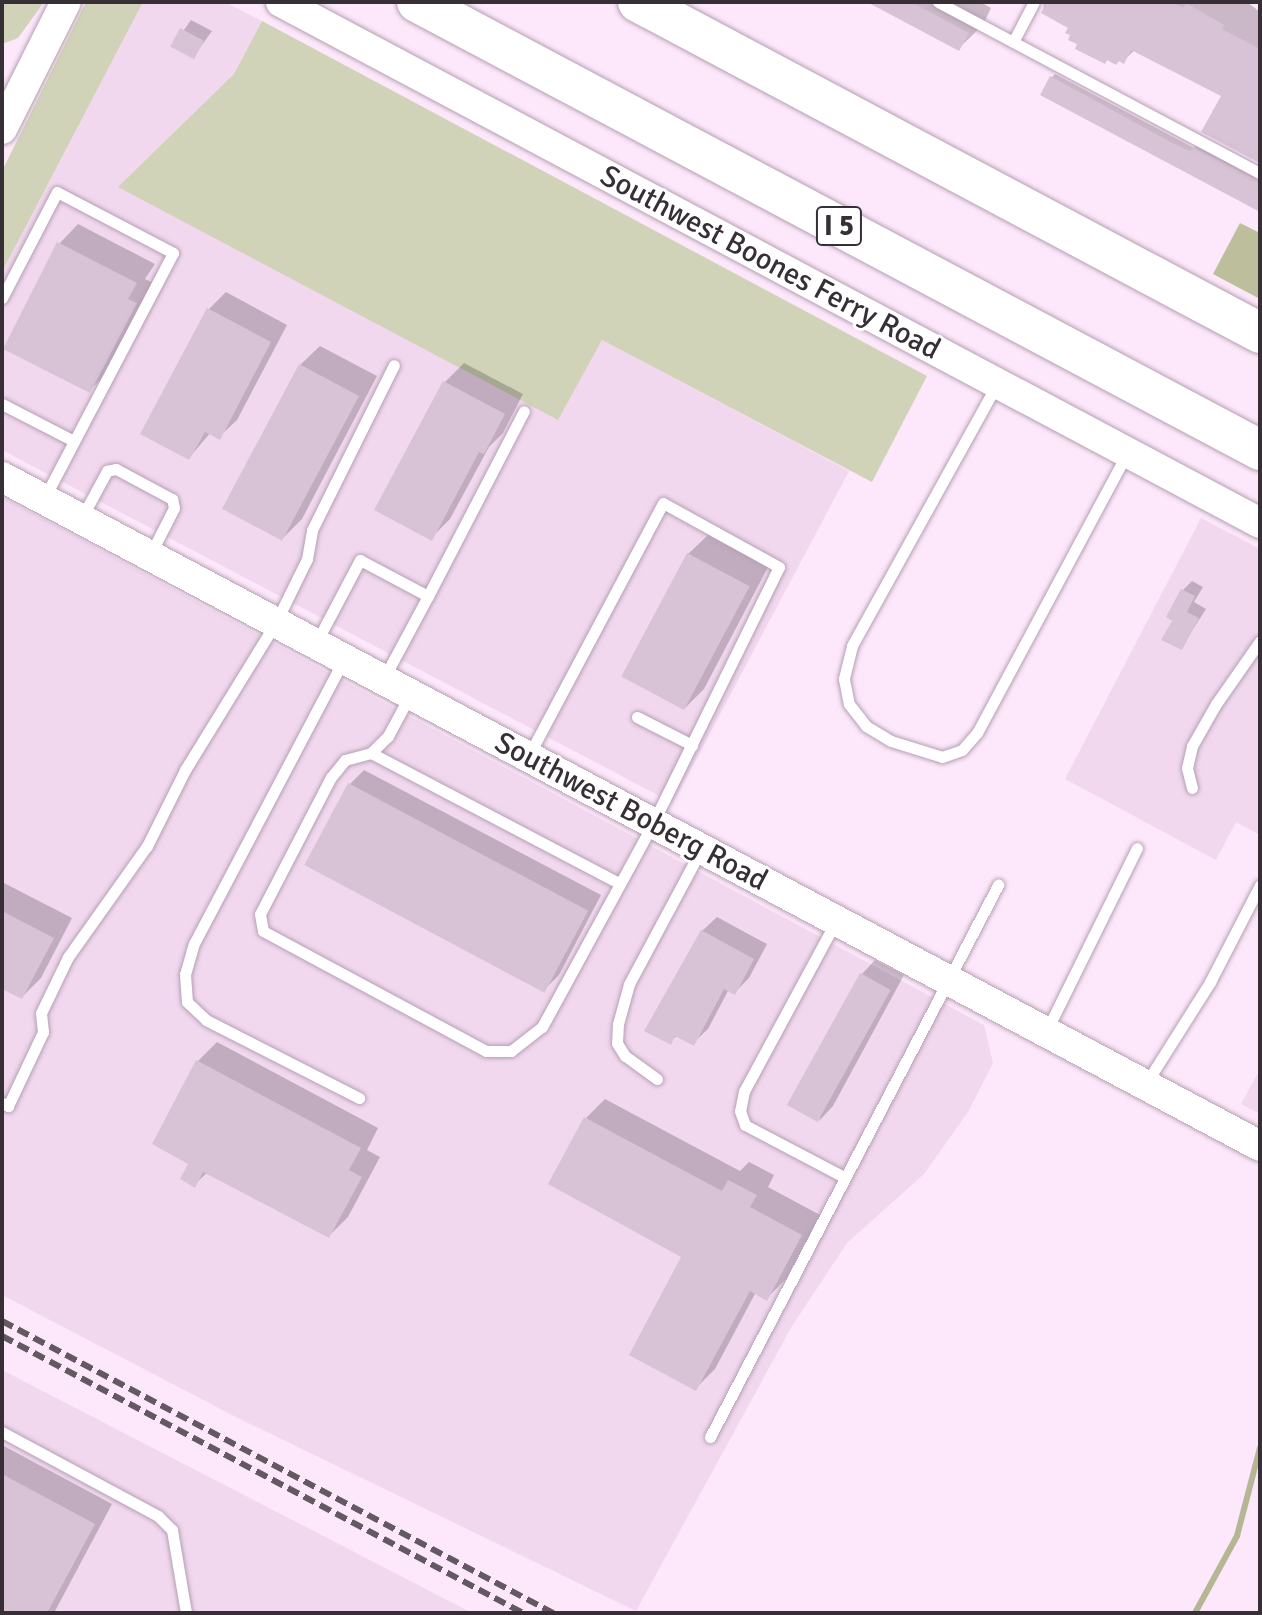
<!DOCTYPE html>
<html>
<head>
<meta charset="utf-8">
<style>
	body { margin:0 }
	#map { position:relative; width:1262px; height:1615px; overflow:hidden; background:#fde7fa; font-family:Signika,sans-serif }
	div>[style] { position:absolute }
	.built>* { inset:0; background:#f2d8ef }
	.green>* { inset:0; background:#d1d3b8 }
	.forest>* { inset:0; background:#bdbf9c }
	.shadow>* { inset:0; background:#0003 }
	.stream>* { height:6px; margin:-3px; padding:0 3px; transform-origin:3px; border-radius:3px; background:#b5b794 }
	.building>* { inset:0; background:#d8c3d6; transform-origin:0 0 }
	.roads { filter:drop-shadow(0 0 2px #b4a0b2) drop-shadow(0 0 2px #b4a0b2) }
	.lane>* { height:11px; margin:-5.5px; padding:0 5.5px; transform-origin:5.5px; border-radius:5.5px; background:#fff }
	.secondary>* { height:30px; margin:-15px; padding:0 15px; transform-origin:15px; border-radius:15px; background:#fff }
	.highway>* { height:40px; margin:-20px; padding:0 20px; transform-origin:20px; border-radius:20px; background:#fff }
	.rail>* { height:6px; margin-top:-3px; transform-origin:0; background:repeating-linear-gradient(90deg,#645962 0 12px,transparent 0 18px) }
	span { translate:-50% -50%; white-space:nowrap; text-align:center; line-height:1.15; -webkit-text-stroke:6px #fff; paint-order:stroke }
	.shield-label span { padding:2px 6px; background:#fff; border:2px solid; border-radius:6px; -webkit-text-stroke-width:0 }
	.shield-label { font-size:28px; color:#372f36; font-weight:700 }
	.street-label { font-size:30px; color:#372f36 }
	.frame { position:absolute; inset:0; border:4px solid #372f36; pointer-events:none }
</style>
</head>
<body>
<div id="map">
	<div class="built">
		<i style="clip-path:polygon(143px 2px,225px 2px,262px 21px,234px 74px,213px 97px,558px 419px,602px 340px,849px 471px,673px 803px,2px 450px,2px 272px)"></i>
		<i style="clip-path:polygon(2px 497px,984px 1025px,993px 1063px,968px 1112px,924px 1174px,847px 1243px,792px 1326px,636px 1611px,232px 1415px,2px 1295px)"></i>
		<i style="clip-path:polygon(1201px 518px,1260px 549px,1260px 835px,1236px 822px,1216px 860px,1065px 779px)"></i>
		<i style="clip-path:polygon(1260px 1069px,1260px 1114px,1241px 1104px)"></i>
		<i style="clip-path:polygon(2px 1370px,335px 1542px,472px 1613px,2px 1613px)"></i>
	</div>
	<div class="green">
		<i style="clip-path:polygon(2px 2px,44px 2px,18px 38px,2px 44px)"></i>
		<i style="clip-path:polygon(86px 2px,143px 2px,2px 272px,2px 171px)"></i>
		<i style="clip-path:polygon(262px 21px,927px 376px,872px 482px,602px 340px,558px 420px,118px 187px,234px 74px)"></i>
	</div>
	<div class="forest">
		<i style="clip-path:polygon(1240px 223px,1260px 233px,1260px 299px,1213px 274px)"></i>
	</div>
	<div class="shadow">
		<i style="clip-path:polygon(870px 2px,980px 2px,991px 8px,983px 25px,958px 49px)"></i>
		<i style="clip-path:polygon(1044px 2px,1247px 2px,1260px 12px,1260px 161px,1224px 95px,1135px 50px,1123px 61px,1080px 44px,1071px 27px,1043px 12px)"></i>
		<i style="clip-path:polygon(191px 20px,212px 31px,194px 56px,173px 45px)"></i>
		<i style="clip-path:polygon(1055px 74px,1194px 148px,1198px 144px,1255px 174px,1253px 179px,1260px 183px,1260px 210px,1051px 78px)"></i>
		<i style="clip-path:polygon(78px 224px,155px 264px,145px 279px,155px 284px,109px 371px,90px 390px,59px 244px)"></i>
		<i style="clip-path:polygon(226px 292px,287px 325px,237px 420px,219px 437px,211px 432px,189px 458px,209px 309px)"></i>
		<i style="clip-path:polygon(320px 346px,377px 376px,302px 519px,283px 538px,300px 365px)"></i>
		<i style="clip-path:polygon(464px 363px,523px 394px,503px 433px,489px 447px,450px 519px,431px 538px,445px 382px)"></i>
		<i style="clip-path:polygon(708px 535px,768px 567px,704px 689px,685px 708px,688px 554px)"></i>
		<i style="clip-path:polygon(1192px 581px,1203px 587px,1194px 602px,1206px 609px,1181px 648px,1175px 620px,1183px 590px)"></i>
		<i style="clip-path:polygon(364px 770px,601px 895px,559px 975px,544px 990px,350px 784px)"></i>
		<i style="clip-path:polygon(2px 882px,72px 918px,41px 978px,22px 997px,2px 987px)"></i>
		<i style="clip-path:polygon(717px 917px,767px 944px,749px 978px,735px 992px,729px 989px,708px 1029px,693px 1043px,678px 1035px,670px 1042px,702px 931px)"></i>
		<i style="clip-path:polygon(875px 960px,904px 975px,833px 1106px,819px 1121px,861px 975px)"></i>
		<i style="clip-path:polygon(217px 1042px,378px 1128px,367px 1150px,380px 1157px,348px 1217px,329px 1236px,208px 1172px,194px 1185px,191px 1163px,198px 1061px)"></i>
		<i style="clip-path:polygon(605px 1099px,740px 1171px,749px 1162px,774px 1175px,768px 1187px,820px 1215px,786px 1279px,767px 1298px,756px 1292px,715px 1369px,696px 1388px,684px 1256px,586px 1118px)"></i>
		<i style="clip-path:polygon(2px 1445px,112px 1504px,54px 1613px,2px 1613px)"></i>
	</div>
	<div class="stream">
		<i style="left:1195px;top:1613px;width:88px;rotate:-61.4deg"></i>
		<i style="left:1237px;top:1536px;width:91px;rotate:-75.4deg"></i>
	</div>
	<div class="building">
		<i style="clip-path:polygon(867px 2px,911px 2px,969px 33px,959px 51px)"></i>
		<i style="clip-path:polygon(1047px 2px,1172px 2px,1183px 8px,1186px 3px,1224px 25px,1222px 29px,1260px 49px,1260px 163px,1201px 132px,1221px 96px,1131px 50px,1124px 64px,1119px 61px,1116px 65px,1107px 60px,1105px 64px,1075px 49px,1077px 44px,1068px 40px,1070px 35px,1065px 33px,1068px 28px,1041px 13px)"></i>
		<i style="left:180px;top:28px;width:27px;height:21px;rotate:28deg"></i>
		<i style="clip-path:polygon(1050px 76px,1174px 144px,1190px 151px,1193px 147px,1260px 181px,1260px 212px,1040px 95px)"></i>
		<i style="clip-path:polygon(57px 242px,137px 283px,128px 299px,137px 303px,90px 393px,3px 349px)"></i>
		<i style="clip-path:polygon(207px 308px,271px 342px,220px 440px,205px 432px,189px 460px,140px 434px)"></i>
		<i style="left:299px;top:364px;width:68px;height:164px;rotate:28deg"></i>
		<i style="clip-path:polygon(443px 381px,505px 414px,484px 454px,479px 452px,432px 541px,374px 510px)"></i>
		<i style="left:687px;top:553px;width:71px;height:140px;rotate:28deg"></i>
		<i style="clip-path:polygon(1181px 589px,1195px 596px,1187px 612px,1199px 618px,1182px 650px,1161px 640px,1172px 621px,1166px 617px)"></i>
		<i style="left:348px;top:783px;width:272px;height:93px;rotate:28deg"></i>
		<i style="clip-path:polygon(2px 911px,54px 938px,22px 999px,2px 989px)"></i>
		<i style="clip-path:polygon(701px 930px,754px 959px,735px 995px,724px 989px,694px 1046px,675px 1036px,671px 1045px,644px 1031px)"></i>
		<i style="left:860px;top:973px;width:35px;height:151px;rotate:29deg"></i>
		<i style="clip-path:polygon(196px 1060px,361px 1148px,349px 1170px,362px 1177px,329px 1238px,203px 1172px,195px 1188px,180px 1179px,188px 1164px,152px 1144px)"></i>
		<i style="clip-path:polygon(584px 1117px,722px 1191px,728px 1180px,757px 1195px,750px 1207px,802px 1235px,767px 1301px,750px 1291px,696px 1391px,629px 1355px,681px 1257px,548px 1184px)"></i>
		<i style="clip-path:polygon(2px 1474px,95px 1524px,47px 1613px,2px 1613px)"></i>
	</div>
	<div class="roads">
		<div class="lane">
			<i style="left:938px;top:2px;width:365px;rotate:28deg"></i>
			<i style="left:1013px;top:42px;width:45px;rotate:-62.3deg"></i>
			<i style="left:2px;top:298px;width:119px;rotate:-62.6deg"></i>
			<i style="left:57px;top:192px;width:131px;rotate:27.7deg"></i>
			<i style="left:173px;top:253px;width:278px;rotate:117.7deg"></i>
			<i style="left:997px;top:384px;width:299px;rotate:119deg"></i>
			<i style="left:852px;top:646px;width:34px;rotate:104deg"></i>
			<i style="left:844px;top:679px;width:25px;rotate:79deg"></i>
			<i style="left:849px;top:704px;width:28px;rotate:52deg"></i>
			<i style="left:866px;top:726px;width:29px;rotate:31deg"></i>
			<i style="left:891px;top:741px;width:53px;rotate:17.4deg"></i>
			<i style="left:942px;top:757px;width:21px;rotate:-19deg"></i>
			<i style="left:962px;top:750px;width:23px;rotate:-49deg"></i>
			<i style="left:977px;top:733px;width:318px;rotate:-61.8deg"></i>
			<i style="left:2px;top:404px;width:81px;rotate:27.2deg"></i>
			<i style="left:81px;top:519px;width:55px;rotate:-61.6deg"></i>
			<i style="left:107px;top:471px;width:9px;rotate:-13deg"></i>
			<i style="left:116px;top:469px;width:64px;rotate:28.2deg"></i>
			<i style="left:172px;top:499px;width:9px;rotate:77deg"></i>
			<i style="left:174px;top:508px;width:51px;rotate:117.1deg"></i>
			<i style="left:428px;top:596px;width:208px;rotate:-62.6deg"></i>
			<i style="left:316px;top:643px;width:94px;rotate:-62.1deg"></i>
			<i style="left:360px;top:560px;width:77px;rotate:27.9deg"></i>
			<i style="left:428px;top:596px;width:95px;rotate:118.2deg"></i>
			<i style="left:344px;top:659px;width:321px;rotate:117.8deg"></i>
			<i style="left:194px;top:943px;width:32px;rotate:106deg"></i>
			<i style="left:185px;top:974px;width:28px;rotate:86deg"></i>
			<i style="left:187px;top:1002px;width:26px;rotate:43deg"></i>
			<i style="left:206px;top:1020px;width:172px;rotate:27deg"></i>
			<i style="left:410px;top:695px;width:47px;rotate:118.2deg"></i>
			<i style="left:388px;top:736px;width:24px;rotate:135deg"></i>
			<i style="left:371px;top:753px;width:27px;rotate:165deg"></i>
			<i style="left:345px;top:760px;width:22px;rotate:129deg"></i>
			<i style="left:331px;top:777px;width:154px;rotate:117.4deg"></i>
			<i style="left:260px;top:914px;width:17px;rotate:80deg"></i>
			<i style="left:263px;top:931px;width:253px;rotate:28.3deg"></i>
			<i style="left:486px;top:1051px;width:25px"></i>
			<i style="left:511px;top:1051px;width:39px;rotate:-38deg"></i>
			<i style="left:542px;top:1027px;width:232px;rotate:-61.4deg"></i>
			<i style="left:653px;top:823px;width:285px;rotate:-63.8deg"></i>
			<i style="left:779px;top:567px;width:132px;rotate:-151.1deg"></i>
			<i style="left:663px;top:503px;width:288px;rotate:118deg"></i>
			<i style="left:637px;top:717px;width:62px;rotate:27deg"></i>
			<i style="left:371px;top:753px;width:281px;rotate:27.7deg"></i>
			<i style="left:1192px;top:788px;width:21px;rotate:-104deg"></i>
			<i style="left:1187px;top:768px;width:23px;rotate:-77deg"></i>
			<i style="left:1192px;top:746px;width:48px;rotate:-60.3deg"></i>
			<i style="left:1216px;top:704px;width:77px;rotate:-55.1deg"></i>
			<i style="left:836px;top:921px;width:193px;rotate:118.4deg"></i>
			<i style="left:744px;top:1091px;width:20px;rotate:101deg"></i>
			<i style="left:740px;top:1111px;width:15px;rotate:70deg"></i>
			<i style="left:745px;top:1125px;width:112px;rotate:27.7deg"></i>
			<i style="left:1046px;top:1032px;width:205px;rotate:-63.7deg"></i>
			<i style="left:657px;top:1079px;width:39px;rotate:-144deg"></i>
			<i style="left:625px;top:1056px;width:15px;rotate:-122deg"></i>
			<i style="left:617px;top:1043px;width:19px;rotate:-87deg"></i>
			<i style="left:618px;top:1024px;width:41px;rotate:-74.6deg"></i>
			<i style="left:629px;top:984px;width:152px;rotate:-61.8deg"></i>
			<i style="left:1145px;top:1085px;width:122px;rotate:-57.7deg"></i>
			<i style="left:1210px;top:982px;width:109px;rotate:-62.7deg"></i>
			<i style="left:2px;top:1103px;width:7px;rotate:27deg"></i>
			<i style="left:8px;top:1106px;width:82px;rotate:-64.7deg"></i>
			<i style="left:43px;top:1032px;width:19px;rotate:-96deg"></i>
			<i style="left:41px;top:1013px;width:62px;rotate:-64.3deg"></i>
			<i style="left:68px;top:957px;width:136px;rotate:-54.6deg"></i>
			<i style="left:147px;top:846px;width:85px;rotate:-63.4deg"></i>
			<i style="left:185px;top:770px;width:174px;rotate:-58.4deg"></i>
			<i style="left:276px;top:622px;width:70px;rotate:-63.8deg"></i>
			<i style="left:307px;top:559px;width:29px;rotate:-80deg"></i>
			<i style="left:312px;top:530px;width:184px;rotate:-63.6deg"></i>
			<i style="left:2px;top:1432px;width:177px;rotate:28.3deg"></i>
			<i style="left:158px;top:1516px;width:20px;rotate:45deg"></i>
			<i style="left:172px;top:1530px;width:84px;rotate:80.4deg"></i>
			<i style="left:710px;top:1437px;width:623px;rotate:-62.45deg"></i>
		</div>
		<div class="secondary">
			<i style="left:281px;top:2px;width:1109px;rotate:28.02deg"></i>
			<i style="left:2px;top:129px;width:142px;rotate:-63.3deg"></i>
			<i style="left:2px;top:477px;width:1425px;rotate:28deg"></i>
		</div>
		<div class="highway">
			<i style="left:417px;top:2px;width:955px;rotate:27.99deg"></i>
			<i style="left:638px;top:2px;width:705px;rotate:28.02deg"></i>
		</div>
	</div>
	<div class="rail">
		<i style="left:2px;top:1321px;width:624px;rotate:27.92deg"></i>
		<i style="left:2px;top:1336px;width:590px;rotate:28deg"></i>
	</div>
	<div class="shield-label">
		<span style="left:839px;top:226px">I 5</span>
	</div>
	<div class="street-label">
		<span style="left:770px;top:263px;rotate:28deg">Southwest Boones Ferry Road</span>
		<span style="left:631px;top:812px;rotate:28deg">Southwest Boberg Road</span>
	</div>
	<div class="frame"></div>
</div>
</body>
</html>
